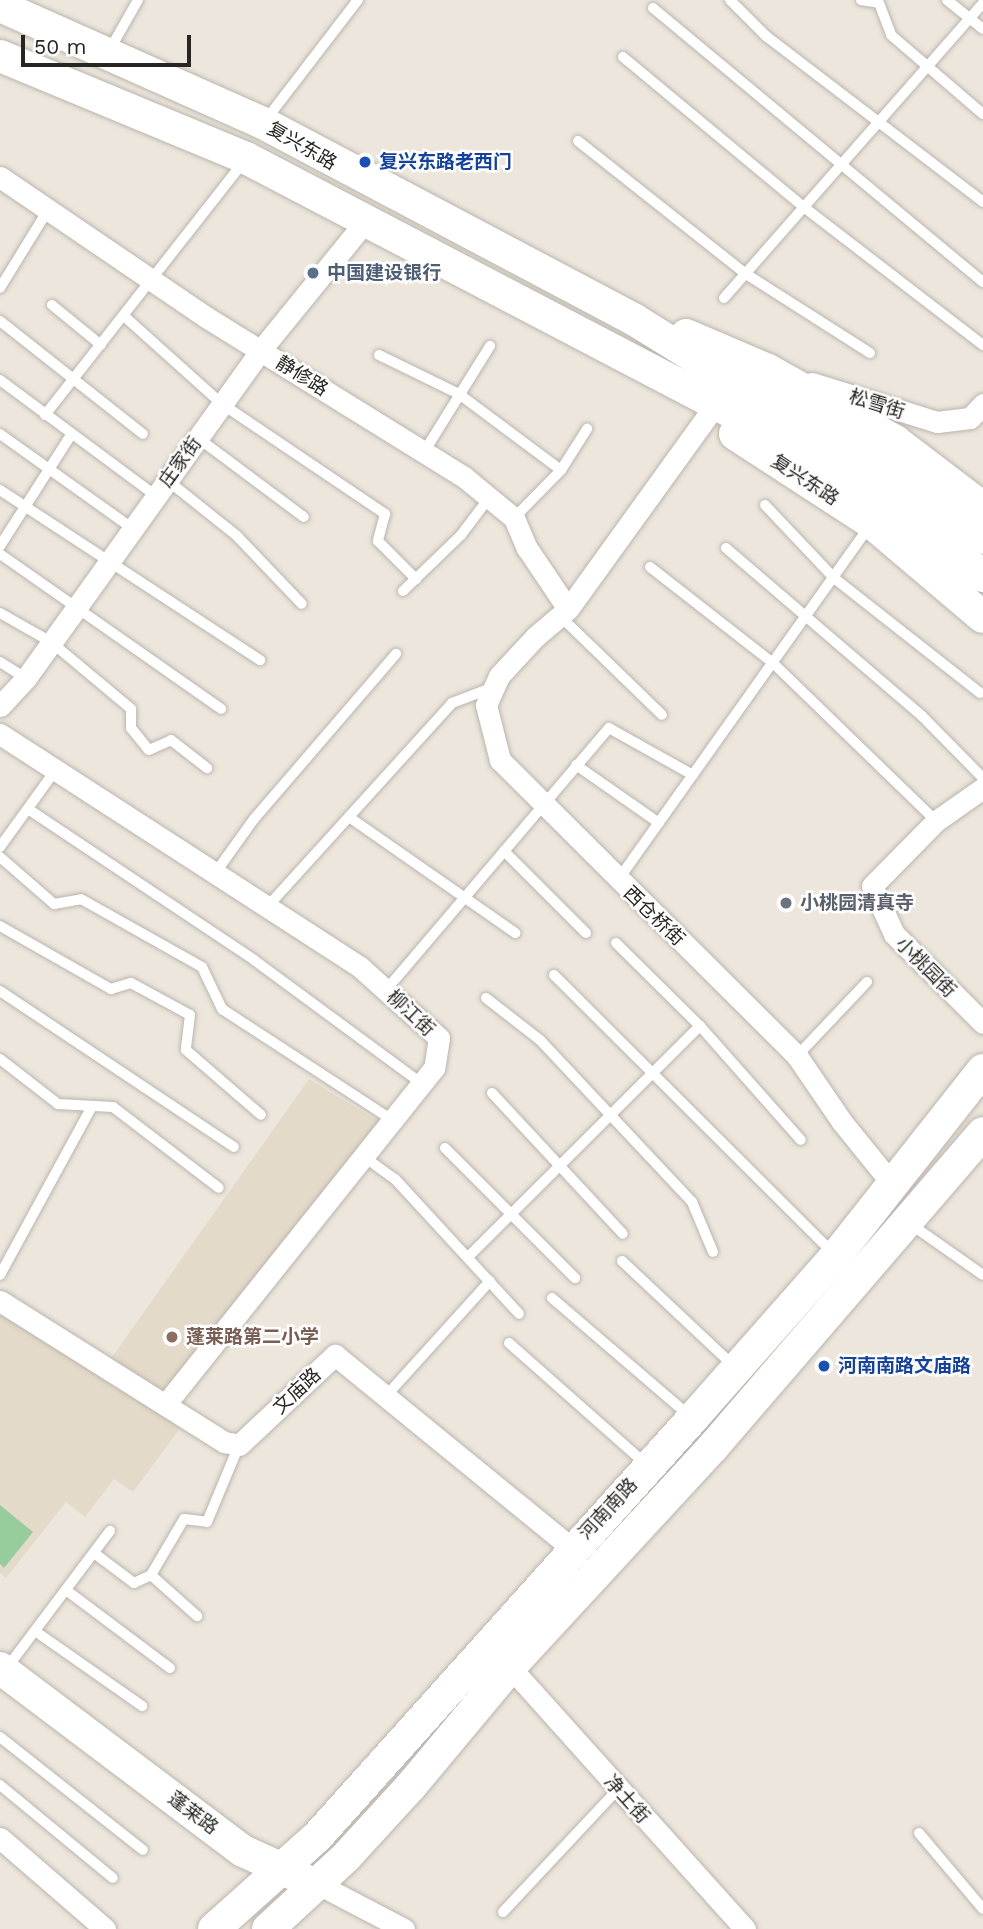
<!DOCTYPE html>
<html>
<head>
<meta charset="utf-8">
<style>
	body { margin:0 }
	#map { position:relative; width:983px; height:1929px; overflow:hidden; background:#ece6dd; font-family:"Work Sans","Noto Sans SC",sans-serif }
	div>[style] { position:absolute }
	.built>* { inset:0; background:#e4daca }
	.green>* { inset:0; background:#97cc9d }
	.roads { filter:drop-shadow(0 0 2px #bbb5ad) drop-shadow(0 0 2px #bbb5ad) }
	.lane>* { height:10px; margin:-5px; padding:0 5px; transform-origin:5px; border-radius:5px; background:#fff }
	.street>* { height:21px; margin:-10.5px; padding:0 10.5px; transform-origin:10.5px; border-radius:10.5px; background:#fff }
	.secondary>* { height:32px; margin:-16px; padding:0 16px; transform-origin:16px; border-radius:16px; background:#fff }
	.dots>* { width:19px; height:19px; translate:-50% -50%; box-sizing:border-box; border:4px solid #fff; border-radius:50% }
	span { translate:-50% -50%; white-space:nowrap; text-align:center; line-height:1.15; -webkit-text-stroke:5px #fff; paint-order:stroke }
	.street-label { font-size:19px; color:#282623 }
	.transit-label { font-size:19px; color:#164399; font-weight:700 }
	.left { translate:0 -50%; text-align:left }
	.service-label { font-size:19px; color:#4e5e75; font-weight:700 }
	.worship-label { font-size:19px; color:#5b616d; font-weight:700 }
	.education-label { font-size:19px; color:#785e54; font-weight:700 }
	.scale { position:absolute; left:21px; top:35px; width:170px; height:32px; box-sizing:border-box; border:4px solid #282623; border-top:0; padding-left:9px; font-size:21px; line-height:24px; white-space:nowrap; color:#282623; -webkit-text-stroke:5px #fff; paint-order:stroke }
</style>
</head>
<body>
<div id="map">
	<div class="built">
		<i style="clip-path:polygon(309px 1079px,381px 1123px,166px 1405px,187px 1419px,133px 1492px,114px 1479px,85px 1517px,66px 1502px,6px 1578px,0 1573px,0 1306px,105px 1367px)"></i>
	</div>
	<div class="green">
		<i style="clip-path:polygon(0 1505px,33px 1532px,4px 1568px,0 1564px)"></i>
	</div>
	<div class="roads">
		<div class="lane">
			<i style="left:730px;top:0;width:51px;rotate:45deg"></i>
			<i style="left:766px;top:36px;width:273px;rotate:37.4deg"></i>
			<i style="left:861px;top:0;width:18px;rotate:9deg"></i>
			<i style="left:879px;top:3px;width:34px;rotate:69deg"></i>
			<i style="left:891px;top:35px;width:121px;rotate:40.7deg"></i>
			<i style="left:947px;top:0;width:46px;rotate:38.9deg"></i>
			<i style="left:653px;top:8px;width:429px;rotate:39.7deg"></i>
			<i style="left:109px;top:51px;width:59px;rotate:-60.4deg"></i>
			<i style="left:623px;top:57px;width:236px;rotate:39.7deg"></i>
			<i style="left:805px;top:208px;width:225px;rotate:37.6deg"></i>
			<i style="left:265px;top:121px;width:153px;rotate:-52.5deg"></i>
			<i style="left:578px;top:141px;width:214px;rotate:38.4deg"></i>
			<i style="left:746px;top:274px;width:147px;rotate:32.5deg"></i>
			<i style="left:0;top:288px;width:92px;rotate:-58.4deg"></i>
			<i style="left:724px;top:298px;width:393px;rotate:-48.7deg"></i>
			<i style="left:52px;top:305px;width:63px;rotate:39.2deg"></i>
			<i style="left:124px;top:316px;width:132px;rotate:41.9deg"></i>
			<i style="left:222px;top:404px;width:197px;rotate:34deg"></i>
			<i style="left:385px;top:514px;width:28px;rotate:105deg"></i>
			<i style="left:378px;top:541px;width:54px;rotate:45deg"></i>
			<i style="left:0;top:321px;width:182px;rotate:38.3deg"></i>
			<i style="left:379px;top:355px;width:89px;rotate:26deg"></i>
			<i style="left:459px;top:394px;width:127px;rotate:36.7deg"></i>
			<i style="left:0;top:380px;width:194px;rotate:36.6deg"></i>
			<i style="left:45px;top:415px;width:323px;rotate:-51.9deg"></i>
			<i style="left:0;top:434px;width:163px;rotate:35.5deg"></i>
			<i style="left:198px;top:438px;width:132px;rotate:36.7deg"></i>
			<i style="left:424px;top:452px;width:125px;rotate:-58.1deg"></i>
			<i style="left:167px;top:480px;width:88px;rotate:38.6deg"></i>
			<i style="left:236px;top:535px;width:95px;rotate:46.3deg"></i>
			<i style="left:0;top:490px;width:311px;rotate:33.2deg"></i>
			<i style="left:765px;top:505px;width:100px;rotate:46.6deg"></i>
			<i style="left:834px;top:578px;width:186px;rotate:38.2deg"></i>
			<i style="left:514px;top:518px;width:67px;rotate:-45.6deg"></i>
			<i style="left:561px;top:470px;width:49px;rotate:-57.6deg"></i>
			<i style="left:0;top:546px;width:132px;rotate:-57.4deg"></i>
			<i style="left:726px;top:548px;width:258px;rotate:40.6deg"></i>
			<i style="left:922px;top:716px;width:87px;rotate:45.5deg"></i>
			<i style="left:0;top:554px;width:270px;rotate:35deg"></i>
			<i style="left:650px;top:567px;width:157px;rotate:38deg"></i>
			<i style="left:774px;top:664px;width:226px;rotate:44.1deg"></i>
			<i style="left:403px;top:591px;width:81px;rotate:-44deg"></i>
			<i style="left:461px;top:535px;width:46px;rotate:-52.9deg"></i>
			<i style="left:0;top:613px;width:59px;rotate:29.6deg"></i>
			<i style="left:51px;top:642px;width:104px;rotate:39.9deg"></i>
			<i style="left:131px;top:709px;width:19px;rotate:90deg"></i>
			<i style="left:131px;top:728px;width:28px;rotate:51deg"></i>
			<i style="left:149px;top:750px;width:24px;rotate:-24deg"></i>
			<i style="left:171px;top:740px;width:46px;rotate:37.9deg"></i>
			<i style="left:560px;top:616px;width:142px;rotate:44.1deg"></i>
			<i style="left:0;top:662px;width:31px;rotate:32deg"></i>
			<i style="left:576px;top:765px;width:101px;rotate:34.9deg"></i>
			<i style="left:28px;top:809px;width:272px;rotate:33.7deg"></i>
			<i style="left:254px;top:960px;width:207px;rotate:36.4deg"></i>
			<i style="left:349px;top:817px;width:203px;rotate:34.9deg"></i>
			<i style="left:0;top:847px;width:97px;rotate:-54.2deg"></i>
			<i style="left:504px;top:851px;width:116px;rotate:45deg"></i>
			<i style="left:0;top:857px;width:72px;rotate:41deg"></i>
			<i style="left:54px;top:904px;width:27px;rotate:-10deg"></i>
			<i style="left:81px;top:899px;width:139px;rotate:29.3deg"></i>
			<i style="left:202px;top:967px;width:47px;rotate:64.5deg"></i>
			<i style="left:222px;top:1009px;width:203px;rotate:33.1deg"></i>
			<i style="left:216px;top:872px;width:65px;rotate:-54.4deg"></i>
			<i style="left:254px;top:819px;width:218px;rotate:-49.3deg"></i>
			<i style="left:618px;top:880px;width:435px;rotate:-54.6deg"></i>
			<i style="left:268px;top:906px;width:274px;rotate:-47.8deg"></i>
			<i style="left:452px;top:703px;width:45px;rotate:-20.9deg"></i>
			<i style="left:0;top:926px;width:128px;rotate:29.6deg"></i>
			<i style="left:111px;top:989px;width:21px;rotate:-17deg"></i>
			<i style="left:131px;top:983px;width:67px;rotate:28.5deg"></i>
			<i style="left:190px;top:1015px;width:35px;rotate:97deg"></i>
			<i style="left:186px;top:1050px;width:99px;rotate:40.9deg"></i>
			<i style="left:616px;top:943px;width:118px;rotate:44.7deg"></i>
			<i style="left:700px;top:1026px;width:152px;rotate:48.5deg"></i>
			<i style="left:554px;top:975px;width:395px;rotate:44.9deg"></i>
			<i style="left:386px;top:990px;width:344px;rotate:-49.6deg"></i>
			<i style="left:609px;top:728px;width:96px;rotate:29.2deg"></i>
			<i style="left:0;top:991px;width:281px;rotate:33.7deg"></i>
			<i style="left:486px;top:998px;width:68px;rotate:37.9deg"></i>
			<i style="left:540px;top:1040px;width:222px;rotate:46.8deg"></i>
			<i style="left:692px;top:1202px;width:54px;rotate:67.2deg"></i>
			<i style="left:797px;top:1056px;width:102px;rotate:-46.6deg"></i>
			<i style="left:0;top:1059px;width:73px;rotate:37.8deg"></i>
			<i style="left:58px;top:1104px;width:55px;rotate:3.1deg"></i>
			<i style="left:113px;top:1107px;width:133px;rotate:37.4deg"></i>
			<i style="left:492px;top:1093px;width:192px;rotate:47.1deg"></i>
			<i style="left:445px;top:1148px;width:184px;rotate:45deg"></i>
			<i style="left:363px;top:1156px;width:39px;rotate:36deg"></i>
			<i style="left:395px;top:1179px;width:183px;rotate:47.4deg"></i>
			<i style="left:909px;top:1223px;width:90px;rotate:35.1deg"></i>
			<i style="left:469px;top:1256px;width:326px;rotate:-44.9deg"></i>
			<i style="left:622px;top:1261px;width:155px;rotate:43.2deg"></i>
			<i style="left:0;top:1275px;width:192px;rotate:-61.4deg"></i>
			<i style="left:552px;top:1298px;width:183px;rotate:40.6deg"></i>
			<i style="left:509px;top:1343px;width:183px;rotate:41.5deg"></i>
			<i style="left:386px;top:1396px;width:155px;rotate:-47.9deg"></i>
			<i style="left:94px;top:1553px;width:50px;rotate:36.9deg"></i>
			<i style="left:134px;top:1583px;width:19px;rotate:-25deg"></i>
			<i style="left:151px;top:1575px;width:62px;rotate:41.7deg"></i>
			<i style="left:151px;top:1575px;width:65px;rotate:-59.5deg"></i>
			<i style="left:184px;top:1519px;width:23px;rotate:7deg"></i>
			<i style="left:207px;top:1522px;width:83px;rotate:-67.4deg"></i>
			<i style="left:66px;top:1590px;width:130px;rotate:36.9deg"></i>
			<i style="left:35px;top:1631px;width:131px;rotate:35deg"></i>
			<i style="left:6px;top:1669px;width:173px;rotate:-53deg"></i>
			<i style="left:0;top:1737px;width:182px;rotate:38.3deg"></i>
			<i style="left:0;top:1785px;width:146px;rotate:39.5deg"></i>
			<i style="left:919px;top:1833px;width:99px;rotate:49.9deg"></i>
			<i style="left:503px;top:1912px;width:168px;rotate:-46.9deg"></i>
		</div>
		<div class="street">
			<i style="left:0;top:177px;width:249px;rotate:34.2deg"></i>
			<i style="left:206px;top:317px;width:304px;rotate:31.8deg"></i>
			<i style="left:464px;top:477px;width:65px;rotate:39.4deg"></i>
			<i style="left:514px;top:518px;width:33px;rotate:67deg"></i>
			<i style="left:527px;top:548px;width:73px;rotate:56.1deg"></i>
			<i style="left:812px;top:383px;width:131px;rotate:17.3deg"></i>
			<i style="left:937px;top:422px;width:33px;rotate:-7deg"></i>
			<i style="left:970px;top:418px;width:19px;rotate:-47deg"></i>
			<i style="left:708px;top:415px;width:239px;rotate:125.8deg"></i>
			<i style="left:568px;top:609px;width:43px;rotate:139.7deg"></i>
			<i style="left:535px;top:637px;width:53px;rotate:132.7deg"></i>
			<i style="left:499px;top:676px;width:32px;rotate:114deg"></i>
			<i style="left:486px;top:705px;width:57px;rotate:75.7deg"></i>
			<i style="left:500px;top:760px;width:419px;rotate:44.9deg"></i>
			<i style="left:797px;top:1056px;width:80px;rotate:55.7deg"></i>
			<i style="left:842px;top:1122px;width:81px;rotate:51deg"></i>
			<i style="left:0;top:706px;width:38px;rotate:-47deg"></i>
			<i style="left:26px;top:678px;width:402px;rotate:-54.4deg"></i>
			<i style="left:260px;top:351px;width:166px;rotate:-50.9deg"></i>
			<i style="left:0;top:734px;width:429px;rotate:32.9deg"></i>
			<i style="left:360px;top:967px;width:106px;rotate:41.9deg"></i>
			<i style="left:439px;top:1038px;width:30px;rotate:99deg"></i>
			<i style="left:434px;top:1068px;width:431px;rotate:128.6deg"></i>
			<i style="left:983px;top:788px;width:57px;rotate:144.9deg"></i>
			<i style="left:936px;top:821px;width:91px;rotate:134.6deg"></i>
			<i style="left:872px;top:886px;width:53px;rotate:65.4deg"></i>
			<i style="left:894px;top:934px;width:126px;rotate:45deg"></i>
			<i style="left:0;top:1301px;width:265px;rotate:32.2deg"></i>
			<i style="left:224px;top:1442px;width:15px;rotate:11deg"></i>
			<i style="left:239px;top:1445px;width:132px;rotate:-43.2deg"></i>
			<i style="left:335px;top:1355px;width:306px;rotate:39.2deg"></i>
			<i style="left:510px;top:1667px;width:352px;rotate:48.1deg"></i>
			<i style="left:0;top:1838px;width:139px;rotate:40.9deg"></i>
			<i style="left:318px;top:1884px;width:97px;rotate:27.6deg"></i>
		</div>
		<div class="secondary">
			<i style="left:0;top:6px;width:288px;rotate:24deg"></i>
			<i style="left:263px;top:123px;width:421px;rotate:27.9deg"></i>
			<i style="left:635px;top:320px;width:134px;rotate:31.9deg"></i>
			<i style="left:749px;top:391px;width:151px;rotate:27.6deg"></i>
			<i style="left:883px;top:461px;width:126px;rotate:37.6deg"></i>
			<i style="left:0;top:56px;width:266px;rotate:22.5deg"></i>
			<i style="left:246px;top:158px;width:649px;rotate:27.63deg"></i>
			<i style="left:821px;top:459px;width:72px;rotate:30.1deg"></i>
			<i style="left:883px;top:495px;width:129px;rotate:39deg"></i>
			<i style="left:686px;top:335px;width:89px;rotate:23.1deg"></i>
			<i style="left:768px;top:370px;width:145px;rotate:29.2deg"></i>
			<i style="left:895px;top:441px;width:111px;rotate:37.3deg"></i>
			<i style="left:735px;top:434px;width:163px;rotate:33deg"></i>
			<i style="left:872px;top:523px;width:145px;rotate:40.3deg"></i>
			<i style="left:0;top:1668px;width:304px;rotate:37deg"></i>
			<i style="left:243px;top:1851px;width:63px;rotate:24.5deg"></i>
			<i style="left:214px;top:1929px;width:138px;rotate:-41.8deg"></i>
			<i style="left:317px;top:1837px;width:563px;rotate:-48.1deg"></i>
			<i style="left:693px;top:1418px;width:216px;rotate:-48.6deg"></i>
			<i style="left:836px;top:1256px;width:237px;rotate:-51.7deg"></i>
			<i style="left:268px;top:1929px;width:105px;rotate:-42.7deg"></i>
			<i style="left:345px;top:1858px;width:98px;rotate:-47.5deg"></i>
			<i style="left:411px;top:1786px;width:155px;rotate:-50.2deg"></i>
			<i style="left:510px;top:1667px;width:299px;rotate:-47.3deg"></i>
			<i style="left:713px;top:1447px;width:414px;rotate:-49.3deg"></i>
		</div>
	</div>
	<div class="dots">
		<i style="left:365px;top:162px;background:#1a4fb4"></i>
		<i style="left:313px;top:273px;background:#5c6f8a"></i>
		<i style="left:786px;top:903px;background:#6b7280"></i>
		<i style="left:172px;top:1337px;background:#8d6e63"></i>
		<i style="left:824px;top:1366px;background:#1a4fb4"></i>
	</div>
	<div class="street-label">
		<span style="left:302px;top:146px;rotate:30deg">复兴东路</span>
		<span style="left:302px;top:376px;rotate:32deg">静修路</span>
		<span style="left:877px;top:404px;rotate:17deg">松雪街</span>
		<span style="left:180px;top:462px;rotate:-54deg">庄家街</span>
		<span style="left:805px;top:480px;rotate:33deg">复兴东路</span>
		<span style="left:654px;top:916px;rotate:44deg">西仓桥街</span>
		<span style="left:926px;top:967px;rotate:45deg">小桃园街</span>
		<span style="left:411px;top:1013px;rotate:43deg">柳江街</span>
		<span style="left:297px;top:1391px;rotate:-43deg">文庙路</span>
		<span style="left:608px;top:1509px;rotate:-47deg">河南南路</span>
		<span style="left:627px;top:1799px;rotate:48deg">净土街</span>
		<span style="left:193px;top:1813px;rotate:37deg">蓬莱路</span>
	</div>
	<div class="transit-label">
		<span class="left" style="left:379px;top:162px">复兴东路老西门</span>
		<span class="left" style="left:838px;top:1366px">河南南路文庙路</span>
	</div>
	<div class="service-label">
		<span class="left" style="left:327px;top:273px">中国建设银行</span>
	</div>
	<div class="worship-label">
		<span class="left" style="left:800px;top:903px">小桃园清真寺</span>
	</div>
	<div class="education-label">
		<span class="left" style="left:186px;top:1337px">蓬莱路第二小学</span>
	</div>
	<div class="scale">50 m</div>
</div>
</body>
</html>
